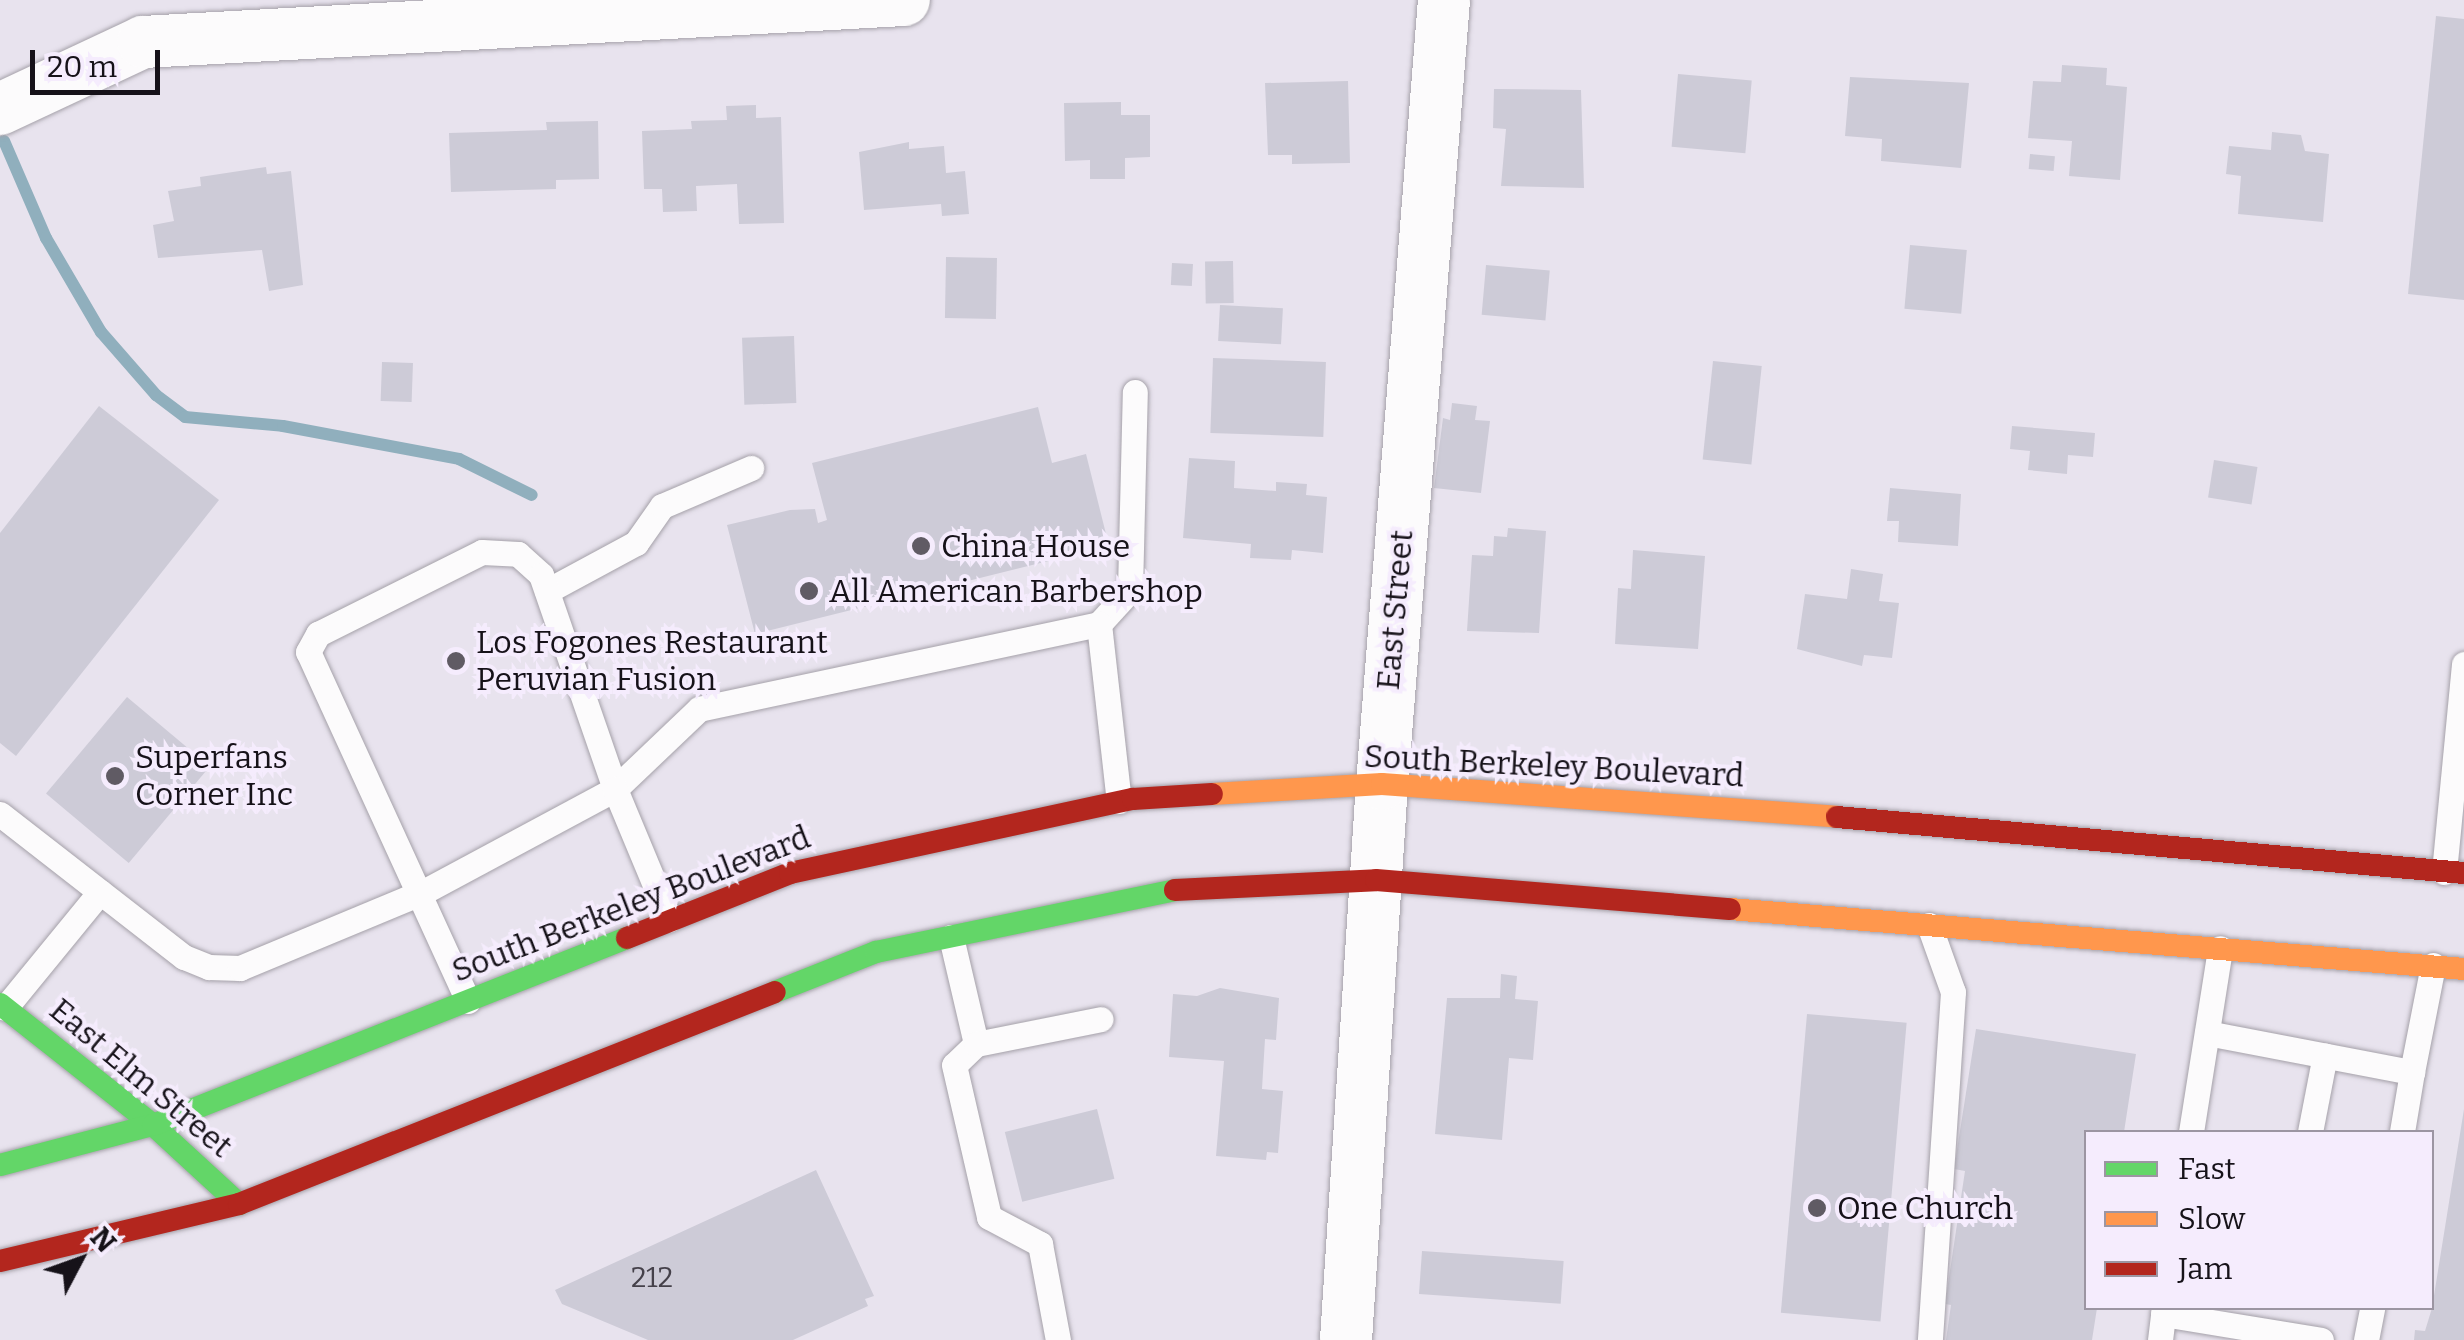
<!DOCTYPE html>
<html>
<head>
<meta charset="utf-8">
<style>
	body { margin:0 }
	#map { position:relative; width:2464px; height:1340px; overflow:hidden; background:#e8e3ee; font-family:Bitter,serif }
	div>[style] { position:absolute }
	.stream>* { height:12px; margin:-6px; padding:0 6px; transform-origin:6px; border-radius:6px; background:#90afbd }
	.building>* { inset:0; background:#cdcbd7; transform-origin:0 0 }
	.roads { filter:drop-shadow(0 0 2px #a5a1a9) drop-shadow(0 0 2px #a5a1a9) }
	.lane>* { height:25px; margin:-12.5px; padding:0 12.5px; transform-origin:12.5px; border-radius:12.5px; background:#fcfbfc }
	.street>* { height:52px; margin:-26px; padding:0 26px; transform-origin:26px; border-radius:26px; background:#fcfbfc }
	.fast>* { height:22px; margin:-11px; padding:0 11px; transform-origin:11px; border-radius:11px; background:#63d668 }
	.slow>* { height:22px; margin:-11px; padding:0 11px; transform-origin:11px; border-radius:11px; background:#ff974d }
	.jam>* { height:22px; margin:-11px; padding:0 11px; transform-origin:11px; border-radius:11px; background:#b3261e }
	.dots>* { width:28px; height:28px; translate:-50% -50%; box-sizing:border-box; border:5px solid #f5ecfd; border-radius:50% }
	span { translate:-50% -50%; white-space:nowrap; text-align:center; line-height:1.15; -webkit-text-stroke:8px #f5ecfd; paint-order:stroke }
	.number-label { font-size:28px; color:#45414a }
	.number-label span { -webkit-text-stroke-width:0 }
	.poi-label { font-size:32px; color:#161219 }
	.left { translate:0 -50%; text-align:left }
	.street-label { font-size:32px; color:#161219 }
	.legend { position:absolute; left:2084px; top:1130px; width:350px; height:180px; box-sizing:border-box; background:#f5ecfd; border:2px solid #9c95a2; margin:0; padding:12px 18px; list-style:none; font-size:30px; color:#161219 }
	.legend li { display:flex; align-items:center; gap:20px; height:50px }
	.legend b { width:50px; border:2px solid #9c95a2 }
	.north { position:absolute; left:30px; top:1210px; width:100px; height:100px; -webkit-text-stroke:8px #f5ecfd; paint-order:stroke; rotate:49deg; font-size:28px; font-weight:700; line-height:40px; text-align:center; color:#161219 }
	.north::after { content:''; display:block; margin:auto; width:35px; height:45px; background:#161219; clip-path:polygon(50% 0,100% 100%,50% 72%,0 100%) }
	.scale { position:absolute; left:30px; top:50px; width:130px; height:45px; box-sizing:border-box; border:5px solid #161219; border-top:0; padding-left:12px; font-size:30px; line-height:35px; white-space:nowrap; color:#161219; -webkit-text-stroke:8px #f5ecfd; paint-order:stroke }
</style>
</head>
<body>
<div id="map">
	<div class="stream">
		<i style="left:4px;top:141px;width:106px;rotate:66.6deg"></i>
		<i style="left:46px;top:238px;width:109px;rotate:59.7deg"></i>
		<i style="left:101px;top:332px;width:84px;rotate:48.9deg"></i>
		<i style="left:156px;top:395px;width:36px;rotate:37deg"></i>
		<i style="left:185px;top:417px;width:98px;rotate:5.2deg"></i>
		<i style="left:283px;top:426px;width:179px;rotate:10.6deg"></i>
		<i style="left:459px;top:459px;width:81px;rotate:26.3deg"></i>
	</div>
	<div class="building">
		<i style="clip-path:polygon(2436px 16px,2464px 19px,2464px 300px,2408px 294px)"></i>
		<i style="clip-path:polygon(2062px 65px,2107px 68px,2106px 85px,2127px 87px,2120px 180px,2069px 176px,2072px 141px,2028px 138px,2033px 81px,2061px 82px)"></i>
		<i style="left:1678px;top:74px;width:74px;height:73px;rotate:5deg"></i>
		<i style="clip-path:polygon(1850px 77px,1969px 83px,1961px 168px,1881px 161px,1882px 139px,1845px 136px)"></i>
		<i style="clip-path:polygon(1348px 81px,1350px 163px,1292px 164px,1292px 155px,1268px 155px,1265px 83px)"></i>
		<i style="clip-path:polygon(1494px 89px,1581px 90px,1584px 188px,1501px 186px,1506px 129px,1493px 128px)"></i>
		<i style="clip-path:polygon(1121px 102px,1121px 115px,1150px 115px,1150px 157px,1125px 158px,1125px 179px,1090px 179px,1090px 160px,1065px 161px,1064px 103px)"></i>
		<i style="clip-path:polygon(756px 105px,756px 118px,781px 117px,784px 223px,739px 224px,737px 184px,696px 186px,697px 211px,663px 212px,662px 189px,644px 189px,642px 131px,692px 129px,691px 121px,727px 120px,726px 106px)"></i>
		<i style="clip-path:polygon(598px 121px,599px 179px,556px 180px,556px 189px,451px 192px,449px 133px,547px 130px,546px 122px)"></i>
		<i style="clip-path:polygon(2272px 132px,2301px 135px,2305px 151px,2329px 154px,2323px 222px,2238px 214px,2241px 176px,2226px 174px,2229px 146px,2271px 150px)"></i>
		<i style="clip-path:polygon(909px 142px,909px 149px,944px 146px,946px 173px,965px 171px,969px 214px,942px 216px,941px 204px,864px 210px,859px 152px)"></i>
		<i style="left:2030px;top:154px;width:25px;height:15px;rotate:5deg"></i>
		<i style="clip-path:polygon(266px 167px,267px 174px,291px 171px,303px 285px,269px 291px,262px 250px,158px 258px,153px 225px,174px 221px,168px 191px,201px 186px,200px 177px)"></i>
		<i style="left:1910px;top:245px;width:57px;height:64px;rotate:5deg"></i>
		<i style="left:946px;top:257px;width:51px;height:61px;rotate:1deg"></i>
		<i style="left:1233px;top:261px;width:42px;height:28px;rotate:89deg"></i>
		<i style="left:1172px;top:263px;width:21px;height:22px;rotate:3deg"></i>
		<i style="left:1486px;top:265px;width:64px;height:50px;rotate:5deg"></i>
		<i style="left:1220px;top:305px;width:63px;height:36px;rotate:3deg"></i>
		<i style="left:794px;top:336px;width:67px;height:52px;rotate:88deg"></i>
		<i style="left:1213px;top:358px;width:113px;height:75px;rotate:2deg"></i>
		<i style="left:1713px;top:361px;width:49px;height:99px;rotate:6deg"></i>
		<i style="left:382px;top:362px;width:31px;height:39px;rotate:2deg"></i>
		<i style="clip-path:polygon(1452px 403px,1477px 406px,1475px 420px,1490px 421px,1481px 493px,1434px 488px,1443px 418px,1450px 420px)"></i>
		<i style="clip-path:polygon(99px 406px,219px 500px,16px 756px,0 743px,0 533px)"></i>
		<i style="clip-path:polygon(1038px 407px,1052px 463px,1086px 454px,1109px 546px,755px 634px,727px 525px,790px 510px,815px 509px,818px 523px,827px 520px,812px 463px)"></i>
		<i style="clip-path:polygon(2012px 426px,2095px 433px,2093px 457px,2068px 455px,2067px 474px,2028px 470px,2030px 451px,2010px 449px)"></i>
		<i style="clip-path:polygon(1189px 458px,1235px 461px,1234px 488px,1276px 491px,1276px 482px,1307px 484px,1306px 495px,1327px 497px,1323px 553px,1292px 550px,1291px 560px,1250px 558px,1251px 544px,1183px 538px)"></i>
		<i style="left:2214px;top:460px;width:44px;height:38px;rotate:9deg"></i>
		<i style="clip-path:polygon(1890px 488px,1961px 494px,1958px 546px,1898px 542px,1899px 521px,1887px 521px)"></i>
		<i style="clip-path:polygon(1508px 528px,1546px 531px,1539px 633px,1467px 631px,1472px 555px,1493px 556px,1494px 536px,1507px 537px)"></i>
		<i style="clip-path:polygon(1633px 550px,1705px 556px,1698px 649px,1615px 644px,1618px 588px,1631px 589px)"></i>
		<i style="clip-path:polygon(1851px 569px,1883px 574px,1879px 601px,1899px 603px,1892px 658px,1864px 655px,1862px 666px,1797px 649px,1805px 594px,1847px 599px)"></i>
		<i style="left:127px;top:697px;width:108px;height:126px;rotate:40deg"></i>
		<i style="clip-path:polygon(1501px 974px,1517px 976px,1515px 999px,1538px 1001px,1533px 1060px,1509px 1058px,1502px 1140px,1435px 1134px,1447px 998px,1500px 998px)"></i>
		<i style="clip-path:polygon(1220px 988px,1279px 998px,1276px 1040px,1265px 1039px,1262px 1089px,1283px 1091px,1278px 1153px,1267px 1152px,1266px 1160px,1216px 1156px,1224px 1061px,1169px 1057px,1173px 994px,1197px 996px)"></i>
		<i style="left:1807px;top:1014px;width:100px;height:300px;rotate:5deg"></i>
		<i style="clip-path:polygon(1976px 1029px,2136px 1054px,2124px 1132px,2086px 1132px,2086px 1308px,2097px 1308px,2092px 1340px,1946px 1340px,1951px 1305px,1945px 1304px,1965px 1171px,1954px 1169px)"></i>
		<i style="left:1097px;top:1109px;width:72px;height:95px;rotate:76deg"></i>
		<i style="clip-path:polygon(2464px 1109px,2464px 1340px,2414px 1340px,2415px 1330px,2425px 1331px,2432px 1308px)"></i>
		<i style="clip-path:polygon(816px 1170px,874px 1296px,865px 1299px,868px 1306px,793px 1340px,648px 1340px,562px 1304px,555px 1290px)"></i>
		<i style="left:1422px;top:1251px;width:142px;height:43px;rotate:4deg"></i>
	</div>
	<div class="roads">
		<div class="lane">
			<i style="left:547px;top:591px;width:101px;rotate:-28.3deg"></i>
			<i style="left:636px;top:543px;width:45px;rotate:-54.9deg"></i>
			<i style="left:662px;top:506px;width:97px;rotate:-23.1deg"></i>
			<i style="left:1099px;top:624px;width:46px;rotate:-47.6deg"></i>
			<i style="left:1130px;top:590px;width:198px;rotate:-88.6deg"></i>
			<i style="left:0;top:814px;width:233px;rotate:37.9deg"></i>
			<i style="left:184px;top:957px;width:27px;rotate:22deg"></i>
			<i style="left:209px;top:967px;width:31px;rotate:2deg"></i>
			<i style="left:240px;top:968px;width:198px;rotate:-22.6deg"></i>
			<i style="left:423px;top:892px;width:218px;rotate:-28.2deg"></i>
			<i style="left:615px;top:789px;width:116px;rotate:-43.6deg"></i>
			<i style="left:699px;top:709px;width:409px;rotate:-12deg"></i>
			<i style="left:1099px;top:624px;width:178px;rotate:83.6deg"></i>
			<i style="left:2444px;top:872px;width:209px;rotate:-84.5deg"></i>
			<i style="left:1929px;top:925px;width:71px;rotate:70.3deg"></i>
			<i style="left:1953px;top:992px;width:349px;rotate:93.8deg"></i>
			<i style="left:951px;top:937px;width:110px;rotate:76.8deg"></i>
			<i style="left:976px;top:1044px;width:30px;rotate:136deg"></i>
			<i style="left:954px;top:1065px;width:156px;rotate:77deg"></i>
			<i style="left:989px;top:1217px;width:58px;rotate:27.9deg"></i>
			<i style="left:1040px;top:1244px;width:98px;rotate:79.4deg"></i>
			<i style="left:468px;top:1001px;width:384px;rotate:-114.6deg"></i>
			<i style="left:308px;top:652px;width:21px;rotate:-61deg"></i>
			<i style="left:318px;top:634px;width:183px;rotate:-26.6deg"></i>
			<i style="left:482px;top:552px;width:36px;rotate:3deg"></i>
			<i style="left:518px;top:554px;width:31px;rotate:42deg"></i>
			<i style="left:541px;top:575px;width:226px;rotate:70.9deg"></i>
			<i style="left:615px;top:789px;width:141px;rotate:67.4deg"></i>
			<i style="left:5px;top:1008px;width:150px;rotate:-50.7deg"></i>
			<i style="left:2207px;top:1033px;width:209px;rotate:10.8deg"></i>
			<i style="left:2412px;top:1072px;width:61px;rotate:99.5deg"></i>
			<i style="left:976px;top:1044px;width:127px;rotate:-11.3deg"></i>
			<i style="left:2412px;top:1072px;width:109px;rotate:-78.9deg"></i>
			<i style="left:2191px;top:1132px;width:186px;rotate:-81deg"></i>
			<i style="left:2310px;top:1132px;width:78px;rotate:-79deg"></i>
			<i style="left:2163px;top:1314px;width:160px;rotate:9.3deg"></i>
			<i style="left:2160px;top:1340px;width:32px;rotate:-83deg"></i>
			<i style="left:2366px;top:1340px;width:33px;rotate:-79deg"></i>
		</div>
		<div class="street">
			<i style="left:0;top:109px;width:158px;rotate:-25.1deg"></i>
			<i style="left:143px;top:42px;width:762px;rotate:-3.16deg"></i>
			<i style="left:1346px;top:1340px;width:557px;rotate:-86.3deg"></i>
			<i style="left:1382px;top:784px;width:786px;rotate:-85.48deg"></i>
		</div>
		<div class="fast">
			<i style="left:775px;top:992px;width:109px;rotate:-21.6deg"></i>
			<i style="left:876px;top:952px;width:305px;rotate:-11.7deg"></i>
			<i style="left:0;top:1004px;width:195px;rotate:38.3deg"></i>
			<i style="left:153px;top:1125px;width:117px;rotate:42.6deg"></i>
			<i style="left:0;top:1165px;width:158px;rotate:-14.7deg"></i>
			<i style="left:153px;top:1125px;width:510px;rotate:-21.53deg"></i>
		</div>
		<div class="slow">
			<i style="left:1212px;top:794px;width:170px;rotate:-3.4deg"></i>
			<i style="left:1382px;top:784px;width:456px;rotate:4.1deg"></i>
			<i style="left:1730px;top:909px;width:736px;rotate:4.67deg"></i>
		</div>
		<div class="jam">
			<i style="left:1837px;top:817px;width:629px;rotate:5.1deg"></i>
			<i style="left:1175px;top:890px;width:201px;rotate:-2.8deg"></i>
			<i style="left:1376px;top:880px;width:355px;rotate:4.7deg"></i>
			<i style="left:627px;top:938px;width:175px;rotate:-21.7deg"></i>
			<i style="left:790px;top:873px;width:351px;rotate:-12.2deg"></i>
			<i style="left:1133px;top:799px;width:79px;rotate:-3.6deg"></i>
			<i style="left:0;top:1261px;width:246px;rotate:-13.4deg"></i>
			<i style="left:239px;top:1204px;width:576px;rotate:-21.58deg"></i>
		</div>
	</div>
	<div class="dots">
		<i style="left:921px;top:546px;background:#605b64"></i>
		<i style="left:809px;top:591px;background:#605b64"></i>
		<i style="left:456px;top:661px;background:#605b64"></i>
		<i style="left:115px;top:776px;background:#605b64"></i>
		<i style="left:1817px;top:1208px;background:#605b64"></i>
	</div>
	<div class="number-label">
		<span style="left:652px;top:1278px">212</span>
	</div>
	<div class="poi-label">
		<span class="left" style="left:941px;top:546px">China House</span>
		<span class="left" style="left:829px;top:591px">All American Barbershop</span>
		<span class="left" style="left:476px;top:661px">Los Fogones Restaurant<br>Peruvian Fusion</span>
		<span class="left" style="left:135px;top:776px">Superfans<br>Corner Inc</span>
		<span class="left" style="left:1837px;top:1208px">One Church</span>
	</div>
	<div class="street-label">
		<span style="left:1395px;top:610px;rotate:-85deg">East Street</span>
		<span style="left:1554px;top:766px;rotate:3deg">South Berkeley Boulevard</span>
		<span style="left:631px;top:904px;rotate:-21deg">South Berkeley Boulevard</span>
		<span style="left:141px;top:1078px;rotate:40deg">East Elm Street</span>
	</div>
	<ul class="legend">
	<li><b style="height:12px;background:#63d668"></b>Fast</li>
	<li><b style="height:12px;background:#ff974d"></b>Slow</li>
	<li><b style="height:12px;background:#b3261e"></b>Jam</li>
	</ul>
	<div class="north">N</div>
	<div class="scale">20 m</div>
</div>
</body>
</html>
